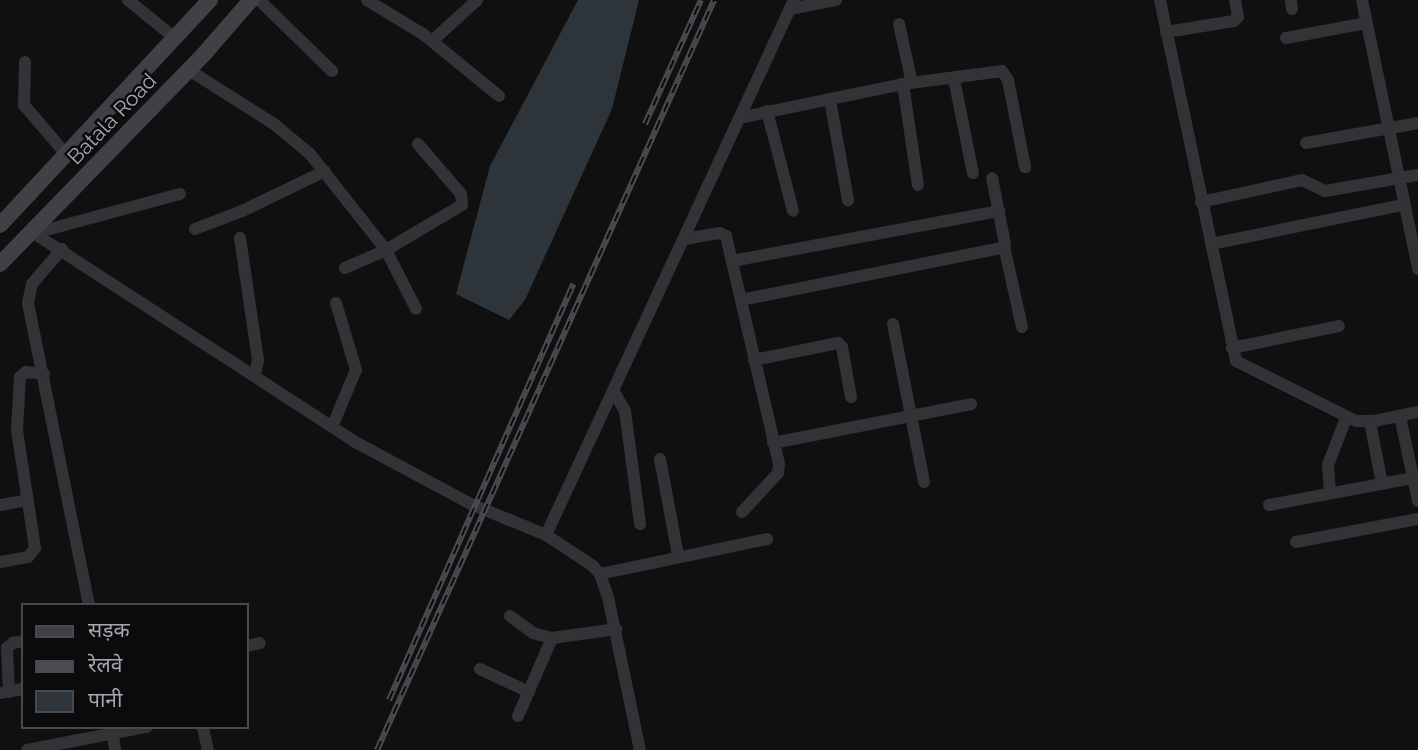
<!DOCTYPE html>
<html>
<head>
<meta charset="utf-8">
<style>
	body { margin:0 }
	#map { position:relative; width:1418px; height:750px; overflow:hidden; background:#101011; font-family:Raleway,"Noto Sans Devanagari",sans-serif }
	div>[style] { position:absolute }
	.water>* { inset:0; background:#2d353a }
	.minor>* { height:12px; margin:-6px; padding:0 6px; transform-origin:6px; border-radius:6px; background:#323336 }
	.secondary>* { height:16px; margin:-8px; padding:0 8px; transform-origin:8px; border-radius:8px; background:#404146 }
	.rail>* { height:6px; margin-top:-3px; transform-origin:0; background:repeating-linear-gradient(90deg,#0b0b0c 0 10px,#4b4c51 0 20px); box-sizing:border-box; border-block:2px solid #4b4c51 }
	span { translate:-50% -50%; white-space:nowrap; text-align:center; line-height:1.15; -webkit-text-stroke:5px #0b0b0c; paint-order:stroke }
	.street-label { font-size:21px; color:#a3a7b1 }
	.legend { position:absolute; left:21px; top:603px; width:228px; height:126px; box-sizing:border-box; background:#0b0b0c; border:2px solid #48494e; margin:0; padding:9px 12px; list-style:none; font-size:21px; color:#a3a7b1 }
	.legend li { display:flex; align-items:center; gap:14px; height:35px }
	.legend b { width:35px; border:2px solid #48494e }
</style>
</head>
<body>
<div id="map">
	<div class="water">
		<i style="clip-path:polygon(578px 0,639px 0,612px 109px,525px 300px,509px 320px,456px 294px,490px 166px)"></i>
	</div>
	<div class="minor">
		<i style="left:128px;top:0;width:62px;rotate:39.1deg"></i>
		<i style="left:259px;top:0;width:102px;rotate:44.2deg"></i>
		<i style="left:367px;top:0;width:66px;rotate:31.3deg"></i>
		<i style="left:423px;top:34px;width:98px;rotate:39.2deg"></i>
		<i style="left:1160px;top:0;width:369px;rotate:78.1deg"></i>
		<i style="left:1236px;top:361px;width:134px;rotate:26.6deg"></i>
		<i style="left:1356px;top:421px;width:18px"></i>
		<i style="left:1374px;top:421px;width:45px;rotate:-11.6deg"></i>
		<i style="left:1291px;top:0;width:9px;rotate:84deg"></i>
		<i style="left:1362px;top:0;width:275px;rotate:78.2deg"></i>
		<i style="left:790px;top:9px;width:47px;rotate:-11.1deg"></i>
		<i style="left:899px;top:24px;width:60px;rotate:77.6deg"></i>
		<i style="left:1166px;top:32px;width:69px;rotate:-9.2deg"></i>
		<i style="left:1234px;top:21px;width:6px;rotate:-45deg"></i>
		<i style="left:1238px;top:17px;width:17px;rotate:-100deg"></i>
		<i style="left:1286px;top:38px;width:81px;rotate:-10.6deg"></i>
		<i style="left:432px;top:41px;width:61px;rotate:-42.3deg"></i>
		<i style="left:25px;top:62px;width:43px;rotate:91.3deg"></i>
		<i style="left:24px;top:105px;width:63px;rotate:49.5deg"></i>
		<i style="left:189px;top:70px;width:101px;rotate:32.4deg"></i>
		<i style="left:274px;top:124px;width:47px;rotate:39.8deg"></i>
		<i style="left:310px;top:154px;width:122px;rotate:51.6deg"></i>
		<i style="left:386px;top:250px;width:66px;rotate:63deg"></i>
		<i style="left:954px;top:79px;width:96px;rotate:78.6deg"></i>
		<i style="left:903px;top:84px;width:102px;rotate:81.6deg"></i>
		<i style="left:830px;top:100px;width:102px;rotate:79.8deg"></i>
		<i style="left:767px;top:111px;width:103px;rotate:75.4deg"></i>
		<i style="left:739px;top:118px;width:167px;rotate:-11.7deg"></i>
		<i style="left:903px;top:84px;width:100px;rotate:-7.5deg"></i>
		<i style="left:1002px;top:71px;width:11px;rotate:56deg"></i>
		<i style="left:1008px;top:80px;width:89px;rotate:78.9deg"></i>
		<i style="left:1306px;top:143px;width:114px;rotate:-10.1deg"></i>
		<i style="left:1201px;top:202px;width:103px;rotate:-12.3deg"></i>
		<i style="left:1302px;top:180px;width:25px;rotate:26deg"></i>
		<i style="left:1325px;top:191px;width:94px;rotate:-9.8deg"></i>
		<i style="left:195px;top:229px;width:50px;rotate:-21deg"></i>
		<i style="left:242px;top:211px;width:92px;rotate:-25.7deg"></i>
		<i style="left:32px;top:232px;width:390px;rotate:33deg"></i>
		<i style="left:359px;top:444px;width:129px;rotate:28.2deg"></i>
		<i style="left:473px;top:505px;width:79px;rotate:22.3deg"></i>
		<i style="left:546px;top:535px;width:56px;rotate:33.4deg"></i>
		<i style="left:593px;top:566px;width:11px;rotate:49deg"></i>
		<i style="left:600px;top:574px;width:24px;rotate:71deg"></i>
		<i style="left:608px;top:597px;width:156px;rotate:78.2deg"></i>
		<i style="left:35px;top:233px;width:150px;rotate:-15.1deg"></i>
		<i style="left:240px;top:238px;width:123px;rotate:81.6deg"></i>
		<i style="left:258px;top:360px;width:16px;rotate:101deg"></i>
		<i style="left:685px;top:239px;width:35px;rotate:-10deg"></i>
		<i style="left:719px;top:233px;width:8px;rotate:23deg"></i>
		<i style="left:726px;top:236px;width:234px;rotate:76.9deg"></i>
		<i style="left:779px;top:464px;width:9px;rotate:96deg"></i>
		<i style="left:778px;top:473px;width:53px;rotate:132.7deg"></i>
		<i style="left:1211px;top:244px;width:196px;rotate:-11.5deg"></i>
		<i style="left:1004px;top:246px;width:83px;rotate:77.5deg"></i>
		<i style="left:62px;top:249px;width:46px;rotate:130.6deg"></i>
		<i style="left:32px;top:284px;width:19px;rotate:102deg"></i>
		<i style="left:28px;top:303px;width:308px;rotate:78.6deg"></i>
		<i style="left:732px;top:261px;width:272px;rotate:-10.6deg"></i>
		<i style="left:345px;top:268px;width:45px;rotate:-23.7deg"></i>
		<i style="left:386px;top:250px;width:88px;rotate:-30.6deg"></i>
		<i style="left:462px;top:205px;width:11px;rotate:-95deg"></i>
		<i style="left:461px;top:194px;width:66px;rotate:-130.7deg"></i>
		<i style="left:741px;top:300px;width:266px;rotate:-11.3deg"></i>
		<i style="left:1002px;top:248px;width:5px;rotate:-53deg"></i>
		<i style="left:1005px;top:244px;width:67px;rotate:-101.1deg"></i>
		<i style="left:893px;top:324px;width:161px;rotate:78.9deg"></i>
		<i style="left:1232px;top:348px;width:109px;rotate:-11.6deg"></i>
		<i style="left:754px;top:360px;width:86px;rotate:-11.4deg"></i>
		<i style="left:838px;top:343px;width:6px;rotate:45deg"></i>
		<i style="left:842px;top:347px;width:51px;rotate:79.8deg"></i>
		<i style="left:614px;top:392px;width:22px;rotate:60deg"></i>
		<i style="left:625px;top:411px;width:114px;rotate:82.4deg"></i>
		<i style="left:1400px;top:416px;width:87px;rotate:78deg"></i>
		<i style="left:1370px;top:422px;width:63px;rotate:79deg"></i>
		<i style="left:332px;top:427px;width:62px;rotate:-67.2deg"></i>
		<i style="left:356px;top:370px;width:70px;rotate:-106.6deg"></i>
		<i style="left:773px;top:443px;width:202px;rotate:-11.1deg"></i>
		<i style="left:660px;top:459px;width:98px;rotate:79.4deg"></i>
		<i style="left:1330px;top:493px;width:28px;rotate:-94deg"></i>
		<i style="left:1328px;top:465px;width:50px;rotate:-69deg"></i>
		<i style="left:0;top:505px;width:27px;rotate:-10deg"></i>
		<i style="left:1269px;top:505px;width:147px;rotate:-10.6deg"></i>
		<i style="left:546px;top:535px;width:590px;rotate:-65.13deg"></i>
		<i style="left:1296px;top:542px;width:124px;rotate:-10.7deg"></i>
		<i style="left:0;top:562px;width:28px;rotate:-10deg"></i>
		<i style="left:28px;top:557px;width:11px;rotate:-52deg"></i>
		<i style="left:35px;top:548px;width:119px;rotate:-98.7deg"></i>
		<i style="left:17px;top:430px;width:53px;rotate:-86.8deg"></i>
		<i style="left:20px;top:377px;width:8px;rotate:-40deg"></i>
		<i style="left:26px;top:372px;width:18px;rotate:6deg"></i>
		<i style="left:600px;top:574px;width:171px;rotate:-11.8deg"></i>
		<i style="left:510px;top:616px;width:29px;rotate:36deg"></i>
		<i style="left:533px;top:633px;width:20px;rotate:15deg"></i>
		<i style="left:552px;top:638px;width:65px;rotate:-8deg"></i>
		<i style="left:247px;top:646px;width:13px;rotate:-13deg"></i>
		<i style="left:480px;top:669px;width:54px;rotate:25.1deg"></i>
		<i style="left:9px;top:692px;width:44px;rotate:-92.6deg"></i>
		<i style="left:7px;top:648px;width:8px;rotate:-40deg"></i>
		<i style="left:13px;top:643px;width:10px;rotate:-11deg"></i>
		<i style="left:0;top:693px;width:23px;rotate:-10deg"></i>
		<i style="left:518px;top:716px;width:85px;rotate:-66.4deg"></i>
		<i style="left:203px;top:727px;width:24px;rotate:78deg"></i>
		<i style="left:112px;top:728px;width:22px;rotate:82deg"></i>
		<i style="left:27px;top:750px;width:122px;rotate:-10.9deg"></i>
	</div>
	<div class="secondary">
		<i style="left:0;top:225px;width:308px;rotate:-47deg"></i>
		<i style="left:0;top:264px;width:293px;rotate:-45.8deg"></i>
		<i style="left:204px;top:54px;width:72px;rotate:-49deg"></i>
	</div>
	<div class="rail">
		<i style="left:645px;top:124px;width:136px;rotate:-65.7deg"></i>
		<i style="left:389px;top:700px;width:455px;rotate:-66.1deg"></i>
		<i style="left:377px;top:750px;width:822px;rotate:-65.8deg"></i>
	</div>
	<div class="street-label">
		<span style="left:112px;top:119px;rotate:-46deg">Batala Road</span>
	</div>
	<ul class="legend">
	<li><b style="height:9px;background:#404146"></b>सड़क</li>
	<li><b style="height:9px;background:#4b4c51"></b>रेलवे</li>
	<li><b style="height:19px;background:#2d353a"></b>पानी</li>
	</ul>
</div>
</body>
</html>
